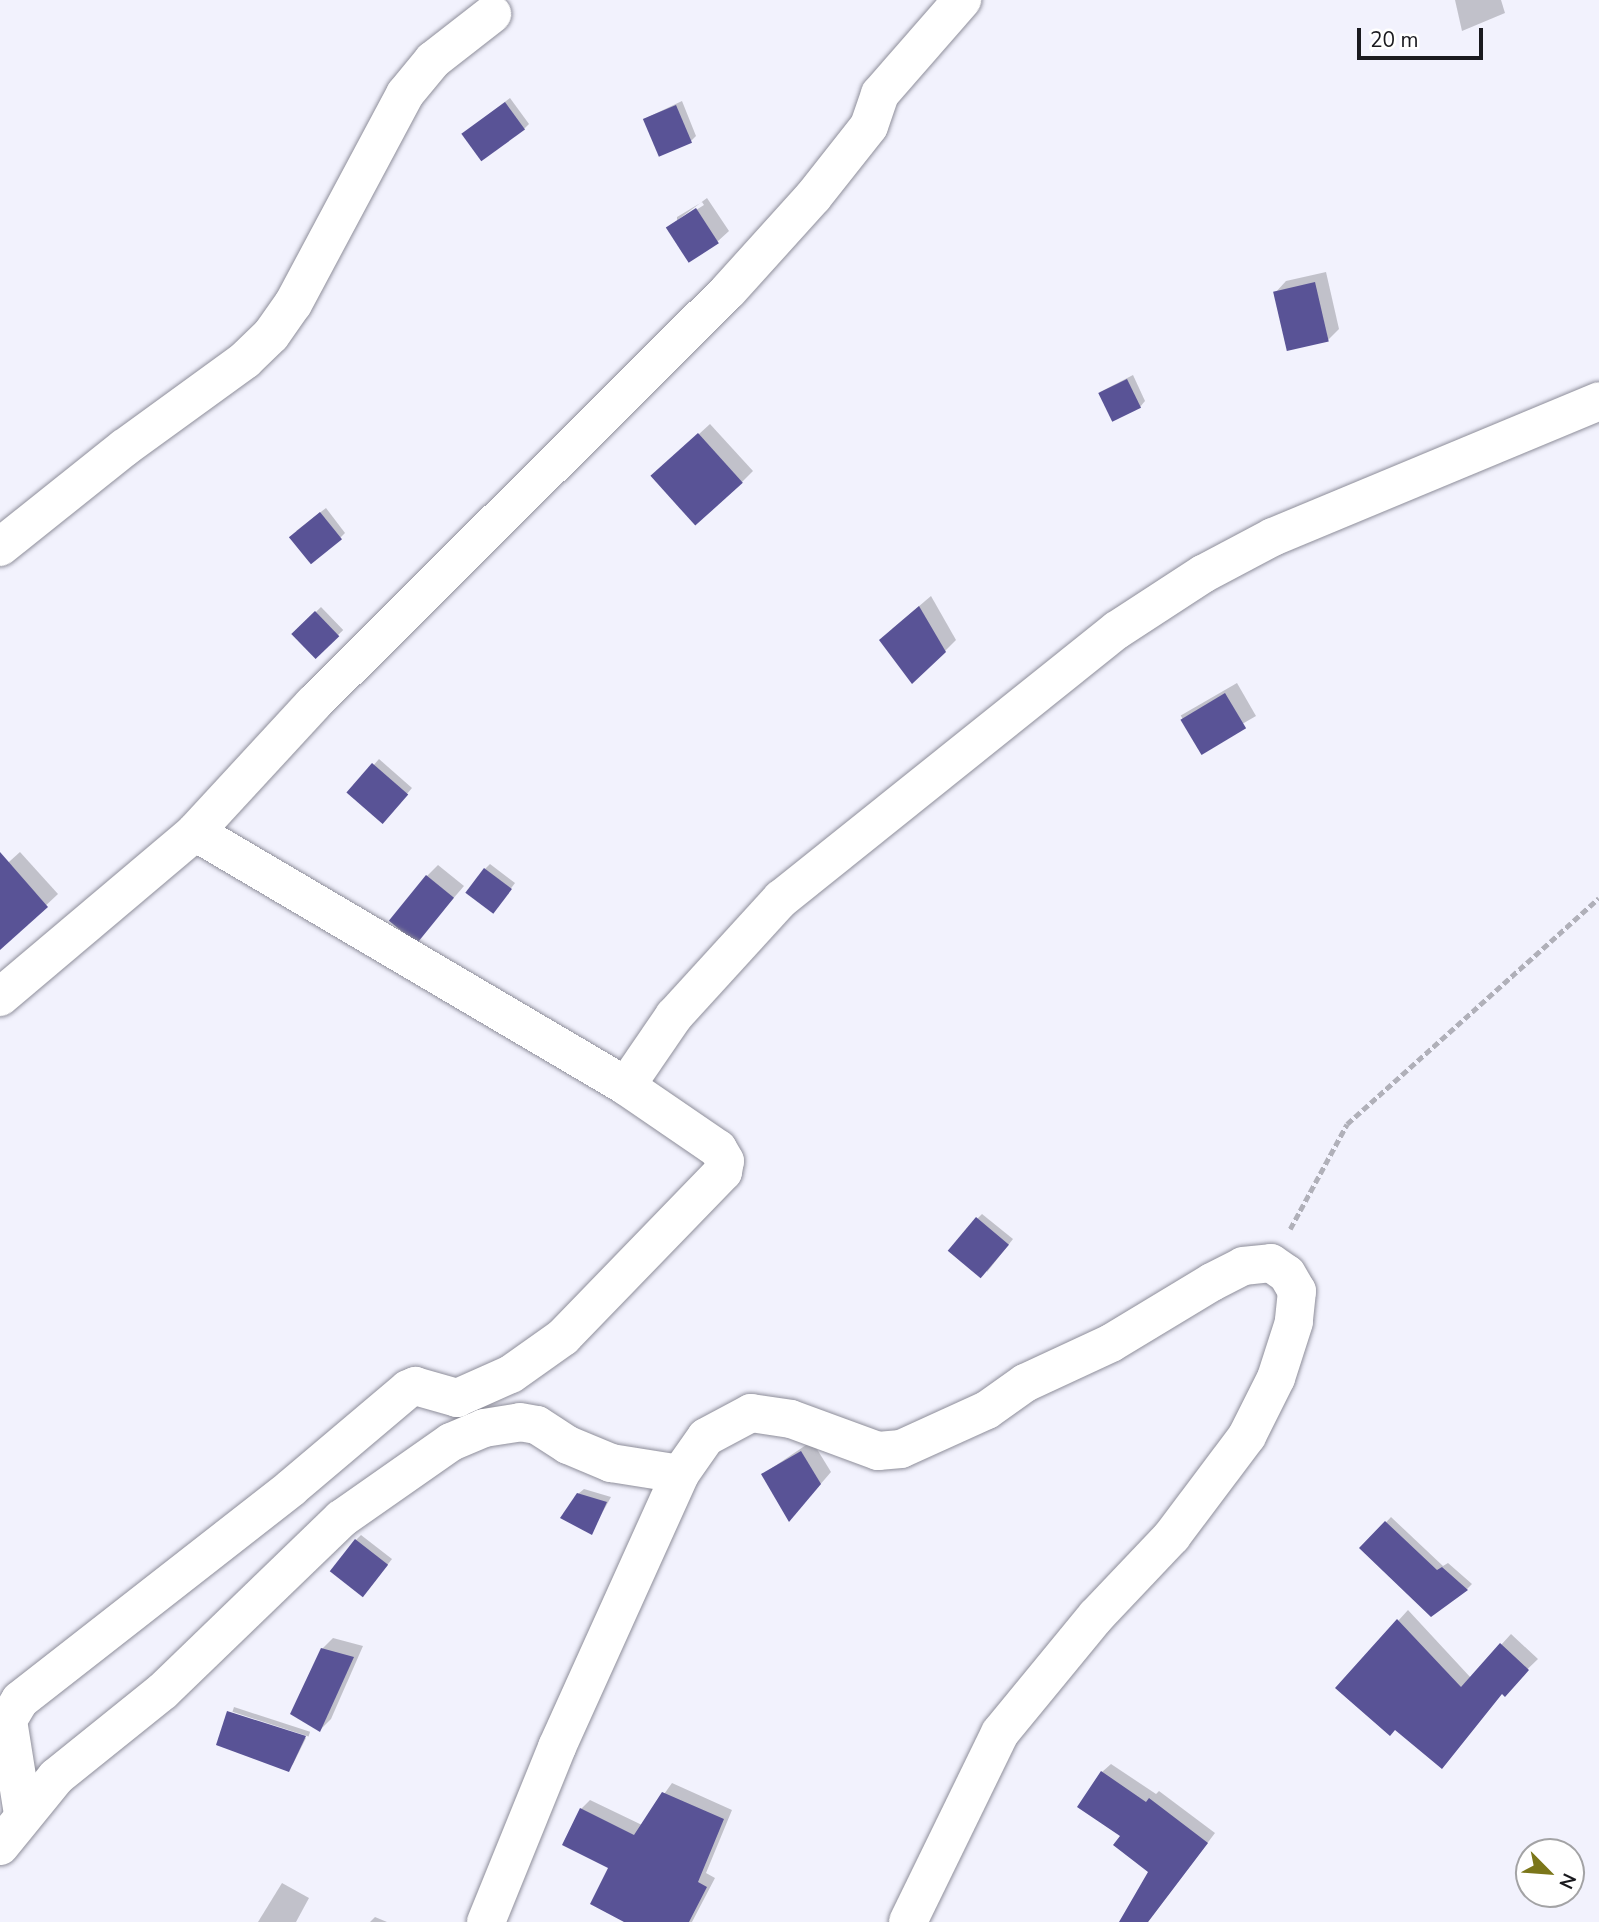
<!DOCTYPE html>
<html>
<head>
<meta charset="utf-8">
<style>
	body { margin:0 }
	#map { position:relative; width:1599px; height:1922px; overflow:hidden; background:#f2f2fd; font-family:"Nunito Sans",sans-serif }
	div>[style] { position:absolute }
	.shadow>* { inset:0; background:#0003; transform-origin:0 0 }
	.building>* { inset:0; background:#595396; transform-origin:0 0 }
	.path>* { height:4.5px; margin-top:-2.25px; transform-origin:0; background:repeating-linear-gradient(90deg,#b0b0b9 0 7px,transparent 0 10.5px) }
	.roads { filter:drop-shadow(0 0 2px #8e8e9a) drop-shadow(0 0 2px #8e8e9a) }
	.minor>* { height:38px; margin:-19px; padding:0 19px; transform-origin:19px; border-radius:19px; background:#fff }
	span { translate:-50% -50%; white-space:nowrap; text-align:center; line-height:1.15; -webkit-text-stroke:7px #fff; paint-order:stroke }
	.north { position:absolute; left:1515px; top:1838px; width:70px; height:70px; box-sizing:border-box; background:#fff; border:2px solid #a3a3a5; border-radius:50%; rotate:115deg; font-size:19px; font-weight:700; line-height:28px; text-align:center; color:#1a1a1f }
	.north::after { content:''; display:block; margin:auto; width:24px; height:32px; background:#7b761a; clip-path:polygon(50% 0,100% 100%,50% 72%,0 100%) }
	.scale { position:absolute; left:1357px; top:28px; width:126px; height:32px; box-sizing:border-box; border:4px solid #1a1a1f; border-top:0; padding-left:9px; font-size:21px; line-height:24px; white-space:nowrap; color:#1a1a1f; -webkit-text-stroke:5px #fff; paint-order:stroke }
</style>
</head>
<body>
<div id="map">
	<div class="shadow">
		<i style="clip-path:polygon(1455px 0,1501px 0,1505px 13px,1462px 31px)"></i>
		<i style="clip-path:polygon(510px 98px,529px 124px,524px 129px,469px 129px)"></i>
		<i style="clip-path:polygon(682px 101px,696px 136px,691px 141px,644px 119px)"></i>
		<i style="clip-path:polygon(evenodd,707px 198px,729px 231px,717px 242px,667px 228px,707px 198px,702px 202px,704px 205px,677px 222px,677px 217px,702px 202px)"></i>
		<i style="clip-path:polygon(1326px 272px,1339px 329px,1328px 340px,1275px 293px,1286px 281px)"></i>
		<i style="clip-path:polygon(1133px 375px,1145px 401px,1140px 407px,1100px 392px)"></i>
		<i style="clip-path:polygon(710px 424px,753px 471px,742px 482px,664px 466px)"></i>
		<i style="clip-path:polygon(326px 508px,345px 533px,340px 538px,296px 531px)"></i>
		<i style="clip-path:polygon(931px 596px,956px 640px,945px 651px,892px 629px)"></i>
		<i style="left:321px;top:607px;width:32px;height:38px;rotate:46deg"></i>
		<i style="left:1237px;top:683px;width:38px;height:65px;rotate:60deg"></i>
		<i style="clip-path:polygon(379px 759px,412px 788px,388px 816px,350px 792px)"></i>
		<i style="clip-path:polygon(20px 852px,58px 894px,5px 944px,0 938px,0 870px)"></i>
		<i style="clip-path:polygon(490px 864px,515px 883px,497px 907px,485px 869px)"></i>
		<i style="clip-path:polygon(438px 865px,464px 886px,420px 937px,427px 876px)"></i>
		<i style="clip-path:polygon(982px 1214px,1013px 1239px,987px 1272px,977px 1219px)"></i>
		<i style="clip-path:polygon(812px 1441px,831px 1472px,800px 1508px,763px 1474px)"></i>
		<i style="clip-path:polygon(584px 1489px,611px 1497px,591px 1533px,578px 1494px)"></i>
		<i style="clip-path:polygon(1391px 1517px,1443px 1566px,1448px 1563px,1472px 1584px,1467px 1589px,1362px 1548px)"></i>
		<i style="clip-path:polygon(361px 1535px,392px 1559px,368px 1590px,356px 1540px)"></i>
		<i style="clip-path:polygon(1408px 1610px,1471px 1678px,1511px 1634px,1538px 1659px,1503px 1693px,1395px 1728px,1337px 1688px)"></i>
		<i style="clip-path:polygon(333px 1638px,363px 1646px,331px 1719px,320px 1730px,322px 1649px)"></i>
		<i style="left:234px;top:1707px;width:80px;height:5px;rotate:18deg"></i>
		<i style="clip-path:polygon(229px 1712px,306px 1738px,293px 1764px,288px 1770px,218px 1744px)"></i>
		<i style="clip-path:polygon(1111px 1764px,1156px 1794px,1159px 1791px,1215px 1833px,1148px 1922px,1121px 1922px,1150px 1872px,1123px 1836px,1102px 1772px)"></i>
		<i style="clip-path:polygon(672px 1783px,732px 1810px,706px 1873px,715px 1878px,692px 1922px,628px 1922px,611px 1867px,581px 1809px,590px 1800px,642px 1825px)"></i>
		<i style="clip-path:polygon(282px 1883px,309px 1898px,296px 1922px,258px 1922px)"></i>
		<i style="clip-path:polygon(375px 1917px,387px 1922px,370px 1922px)"></i>
	</div>
	<div class="building">
		<i style="left:505px;top:102px;width:34px;height:54px;rotate:54deg"></i>
		<i style="left:676px;top:105px;width:41px;height:36px;rotate:67deg"></i>
		<i style="left:696px;top:208px;width:42px;height:36px;rotate:57deg"></i>
		<i style="left:1315px;top:282px;width:61px;height:43px;rotate:77deg"></i>
		<i style="left:1127px;top:379px;width:32px;height:32px;rotate:64deg"></i>
		<i style="left:698px;top:433px;width:67px;height:64px;rotate:48deg"></i>
		<i style="left:320px;top:512px;width:35px;height:40px;rotate:51deg"></i>
		<i style="clip-path:polygon(919px 606px,946px 652px,912px 684px,879px 640px)"></i>
		<i style="left:315px;top:611px;width:35px;height:33px;rotate:46deg"></i>
		<i style="left:1225px;top:693px;width:41px;height:52px;rotate:59deg"></i>
		<i style="left:372px;top:763px;width:48px;height:39px;rotate:41deg"></i>
		<i style="clip-path:polygon(0 852px,48px 907px,0 950px)"></i>
		<i style="left:484px;top:868px;width:35px;height:31px;rotate:37deg"></i>
		<i style="left:426px;top:875px;width:36px;height:59px;rotate:39deg"></i>
		<i style="left:976px;top:1217px;width:43px;height:44px;rotate:40deg"></i>
		<i style="clip-path:polygon(801px 1451px,821px 1484px,789px 1522px,761px 1474px)"></i>
		<i style="clip-path:polygon(577px 1493px,607px 1502px,592px 1535px,560px 1518px)"></i>
		<i style="clip-path:polygon(1385px 1521px,1437px 1570px,1442px 1567px,1468px 1590px,1431px 1617px,1359px 1548px)"></i>
		<i style="left:355px;top:1539px;width:42px;height:41px;rotate:38deg"></i>
		<i style="clip-path:polygon(1397px 1619px,1461px 1687px,1500px 1643px,1529px 1670px,1505px 1697px,1502px 1694px,1442px 1769px,1395px 1730px,1390px 1736px,1335px 1688px)"></i>
		<i style="clip-path:polygon(321px 1648px,354px 1657px,320px 1732px,290px 1714px)"></i>
		<i style="clip-path:polygon(227px 1711px,306px 1736px,289px 1772px,216px 1745px)"></i>
		<i style="clip-path:polygon(1101px 1771px,1146px 1802px,1149px 1798px,1208px 1843px,1148px 1922px,1119px 1922px,1148px 1872px,1113px 1845px,1120px 1836px,1077px 1807px)"></i>
		<i style="clip-path:polygon(662px 1792px,724px 1819px,698px 1882px,707px 1887px,689px 1922px,624px 1922px,590px 1904px,608px 1868px,562px 1845px,580px 1808px,634px 1835px)"></i>
	</div>
	<div class="path">
		<i style="left:1290px;top:1229px;width:119px;rotate:-61.5deg"></i>
		<i style="left:1347px;top:1124px;width:338px;rotate:-41.9deg"></i>
	</div>
	<div class="roads">
		<div class="minor">
			<i style="left:0;top:547px;width:159px;rotate:-38.6deg"></i>
			<i style="left:124px;top:448px;width:150px;rotate:-36deg"></i>
			<i style="left:245px;top:360px;width:36px;rotate:-44deg"></i>
			<i style="left:271px;top:335px;width:38px;rotate:-55deg"></i>
			<i style="left:293px;top:304px;width:238px;rotate:-61.9deg"></i>
			<i style="left:405px;top:94px;width:44px;rotate:-50.5deg"></i>
			<i style="left:433px;top:60px;width:75px;rotate:-37.9deg"></i>
			<i style="left:0;top:997px;width:255px;rotate:-40.2deg"></i>
			<i style="left:195px;top:832px;width:174px;rotate:-47.3deg"></i>
			<i style="left:313px;top:704px;width:585px;rotate:-44.86deg"></i>
			<i style="left:728px;top:291px;width:127px;rotate:-47.9deg"></i>
			<i style="left:813px;top:197px;width:90px;rotate:-51.7deg"></i>
			<i style="left:869px;top:126px;width:34px;rotate:-71deg"></i>
			<i style="left:880px;top:94px;width:125px;rotate:-48.9deg"></i>
			<i style="left:626px;top:1086px;width:85px;rotate:-55.6deg"></i>
			<i style="left:674px;top:1016px;width:159px;rotate:-47.6deg"></i>
			<i style="left:781px;top:899px;width:430px;rotate:-38.7deg"></i>
			<i style="left:1117px;top:630px;width:103px;rotate:-33.1deg"></i>
			<i style="left:1203px;top:574px;width:79px;rotate:-27.9deg"></i>
			<i style="left:1273px;top:537px;width:353px;rotate:-22.6deg"></i>
			<i style="left:23px;top:1814px;width:95px;rotate:-99.1deg"></i>
			<i style="left:8px;top:1720px;width:23px;rotate:-59deg"></i>
			<i style="left:20px;top:1700px;width:344px;rotate:-38deg"></i>
			<i style="left:291px;top:1488px;width:153px;rotate:-40.2deg"></i>
			<i style="left:408px;top:1389px;width:8px;rotate:-23deg"></i>
			<i style="left:415px;top:1386px;width:44px;rotate:15.9deg"></i>
			<i style="left:457px;top:1398px;width:59px;rotate:-24deg"></i>
			<i style="left:511px;top:1374px;width:64px;rotate:-35.4deg"></i>
			<i style="left:563px;top:1337px;width:230px;rotate:-45.9deg"></i>
			<i style="left:723px;top:1172px;width:11px;rotate:-80deg"></i>
			<i style="left:725px;top:1161px;width:14px;rotate:-120deg"></i>
			<i style="left:718px;top:1149px;width:112px;rotate:-145.6deg"></i>
			<i style="left:626px;top:1086px;width:500px;rotate:-149.49deg"></i>
			<i style="left:0;top:1846px;width:89px;rotate:-50.9deg"></i>
			<i style="left:56px;top:1777px;width:137px;rotate:-38.8deg"></i>
			<i style="left:163px;top:1691px;width:248px;rotate:-44deg"></i>
			<i style="left:341px;top:1519px;width:134px;rotate:-35deg"></i>
			<i style="left:451px;top:1442px;width:36px;rotate:-23deg"></i>
			<i style="left:484px;top:1428px;width:36px;rotate:-9deg"></i>
			<i style="left:520px;top:1422px;width:17px;rotate:10deg"></i>
			<i style="left:537px;top:1425px;width:37px;rotate:33deg"></i>
			<i style="left:568px;top:1445px;width:47px;rotate:22.7deg"></i>
			<i style="left:611px;top:1463px;width:70px;rotate:9.1deg"></i>
			<i style="left:486px;top:1922px;width:189px;rotate:-67.9deg"></i>
			<i style="left:557px;top:1747px;width:299px;rotate:-65.7deg"></i>
			<i style="left:680px;top:1474px;width:45px;rotate:-54.9deg"></i>
			<i style="left:706px;top:1437px;width:51px;rotate:-28.1deg"></i>
			<i style="left:751px;top:1413px;width:40px;rotate:8.5deg"></i>
			<i style="left:791px;top:1419px;width:93px;rotate:20.2deg"></i>
			<i style="left:878px;top:1451px;width:23px;rotate:-5deg"></i>
			<i style="left:901px;top:1449px;width:94px;rotate:-24.4deg"></i>
			<i style="left:987px;top:1410px;width:47px;rotate:-35.4deg"></i>
			<i style="left:1025px;top:1383px;width:95px;rotate:-24.9deg"></i>
			<i style="left:1111px;top:1343px;width:118px;rotate:-31.1deg"></i>
			<i style="left:1212px;top:1282px;width:35px;rotate:-27deg"></i>
			<i style="left:1243px;top:1266px;width:28px;rotate:-6deg"></i>
			<i style="left:1271px;top:1263px;width:19px;rotate:35deg"></i>
			<i style="left:1287px;top:1274px;width:20px;rotate:60deg"></i>
			<i style="left:1297px;top:1291px;width:31px;rotate:96deg"></i>
			<i style="left:1294px;top:1322px;width:59px;rotate:107.8deg"></i>
			<i style="left:1276px;top:1378px;width:65px;rotate:116.6deg"></i>
			<i style="left:1247px;top:1436px;width:125px;rotate:126.9deg"></i>
			<i style="left:1172px;top:1536px;width:110px;rotate:133.5deg"></i>
			<i style="left:1096px;top:1616px;width:151px;rotate:129.4deg"></i>
			<i style="left:1000px;top:1733px;width:210px;rotate:116deg"></i>
		</div>
	</div>
	<div class="north">N</div>
	<div class="scale">20 m</div>
</div>
</body>
</html>
